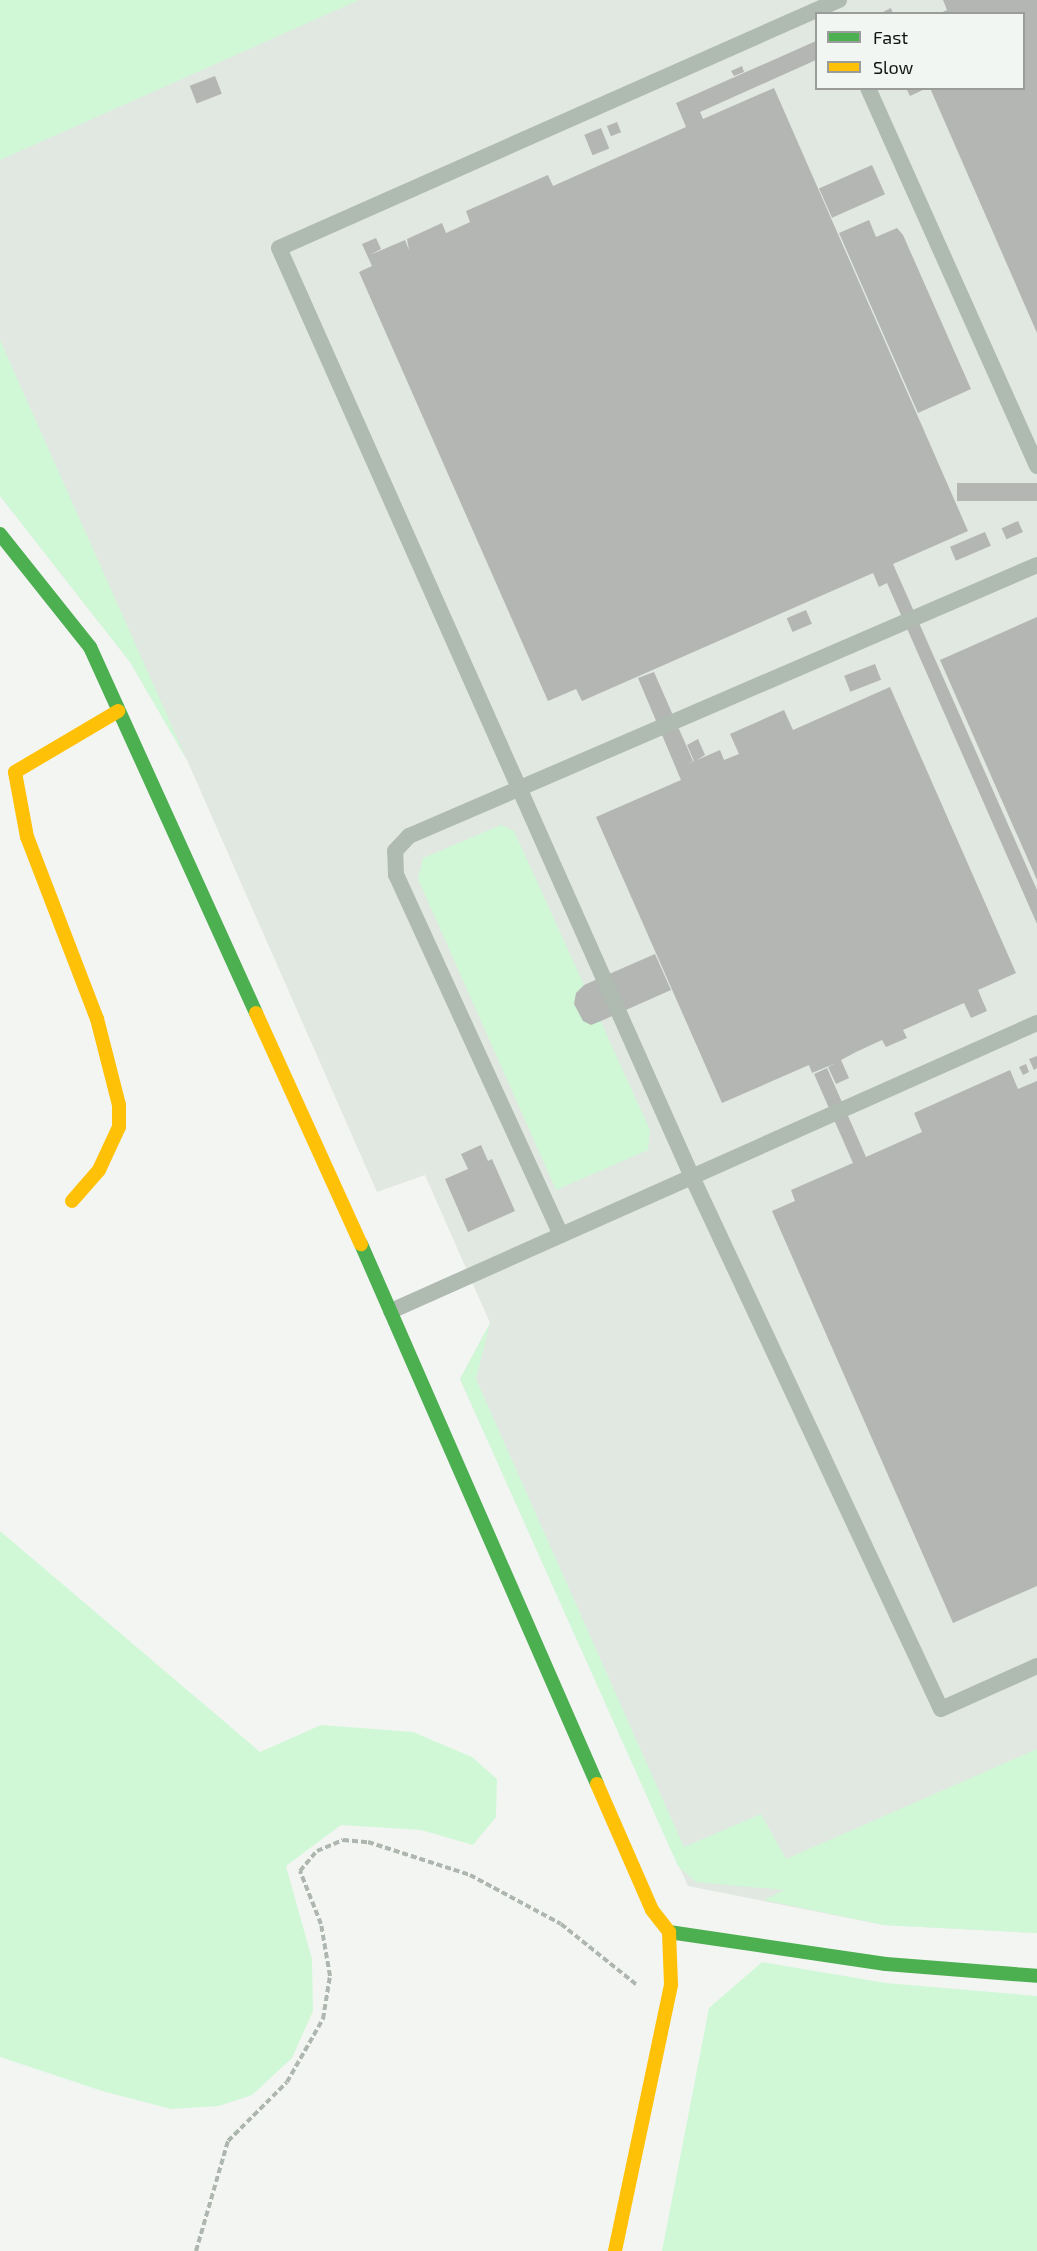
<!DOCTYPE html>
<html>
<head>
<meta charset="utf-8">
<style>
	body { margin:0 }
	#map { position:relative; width:1037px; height:2251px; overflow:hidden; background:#f3f5f3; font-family:"Exo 2",sans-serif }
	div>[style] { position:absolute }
	.built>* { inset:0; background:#e1e7e1 }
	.green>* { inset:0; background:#d0f8d7 }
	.building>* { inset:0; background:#b4b6b4; transform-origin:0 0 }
	.path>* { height:4px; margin-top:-2px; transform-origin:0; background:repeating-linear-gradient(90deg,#adb6af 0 6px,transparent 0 9px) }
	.lane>* { height:16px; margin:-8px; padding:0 8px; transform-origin:8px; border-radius:8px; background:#afbab1 }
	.fast>* { height:14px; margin:-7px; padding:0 7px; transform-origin:7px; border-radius:7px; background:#4caf50 }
	.slow>* { height:14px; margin:-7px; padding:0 7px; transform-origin:7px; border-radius:7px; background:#ffc107 }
	span { translate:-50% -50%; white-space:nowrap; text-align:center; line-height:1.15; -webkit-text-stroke:6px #f2f6f2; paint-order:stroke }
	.legend { position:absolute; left:815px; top:12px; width:210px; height:78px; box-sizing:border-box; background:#f2f6f2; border:2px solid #999c99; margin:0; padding:8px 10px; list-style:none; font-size:18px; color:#131514 }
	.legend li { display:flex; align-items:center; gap:12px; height:30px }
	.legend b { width:30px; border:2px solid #999c99 }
</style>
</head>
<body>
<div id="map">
	<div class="built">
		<i style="clip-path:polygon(evenodd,0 0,1037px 0,1037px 1933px,884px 1925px,688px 1886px,460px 1379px,490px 1323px,425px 1175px,377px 1192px,187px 760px,130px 662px,0 496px,0 0,816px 14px,1024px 14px,1024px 88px,816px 88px,816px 14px)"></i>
	</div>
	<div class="green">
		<i style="clip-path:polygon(0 0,359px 0,0 160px)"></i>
		<i style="clip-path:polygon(0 340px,187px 760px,130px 662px,0 496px)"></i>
		<i style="clip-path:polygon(501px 825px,514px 831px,650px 1130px,648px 1150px,556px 1190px,418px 879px,423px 858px)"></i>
		<i style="clip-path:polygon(490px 1323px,476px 1379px,684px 1847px,761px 1814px,786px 1859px,1037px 1749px,1037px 1933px,884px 1925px,764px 1900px,784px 1890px,696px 1882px,678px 1866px,460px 1379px)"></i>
		<i style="clip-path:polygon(0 1531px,260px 1752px,321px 1725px,413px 1732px,472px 1757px,497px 1779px,496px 1817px,473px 1845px,421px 1830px,341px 1825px,286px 1866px,312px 1959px,313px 2011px,292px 2058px,252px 2095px,219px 2106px,171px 2109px,102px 2091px,0 2057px)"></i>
		<i style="clip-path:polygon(762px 1962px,886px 1983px,1037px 1996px,1037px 2251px,662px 2251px,709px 2008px)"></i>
	</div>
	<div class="building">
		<i style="clip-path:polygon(943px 0,1037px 0,1037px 333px,930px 88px,1024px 88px,1024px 14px,938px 14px,947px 10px)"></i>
		<i style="clip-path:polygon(891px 8px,893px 14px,879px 14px)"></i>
		<i style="clip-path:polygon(816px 41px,816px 60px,700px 112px,703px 119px,774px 88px,968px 531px,893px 564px,1037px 890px,1037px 924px,887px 583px,879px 587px,873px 573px,582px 701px,576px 689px,548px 701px,359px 272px,372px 266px,362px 244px,376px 238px,381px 249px,370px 255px,405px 240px,409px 250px,407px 239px,442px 223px,446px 233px,466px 224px,470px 222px,466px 211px,548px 175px,553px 186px,686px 127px,676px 103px)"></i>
		<i style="clip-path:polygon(742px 66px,744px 72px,734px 76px,731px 71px)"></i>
		<i style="left:215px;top:76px;width:19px;height:27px;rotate:69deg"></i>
		<i style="clip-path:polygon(906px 88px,927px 88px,910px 96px)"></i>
		<i style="left:617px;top:122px;width:11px;height:11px;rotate:68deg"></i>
		<i style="left:601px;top:128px;width:22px;height:18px;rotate:68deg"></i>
		<i style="left:872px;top:165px;width:32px;height:58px;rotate:66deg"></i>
		<i style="clip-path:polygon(869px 220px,876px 237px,897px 228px,903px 235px,971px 389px,918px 413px,839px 233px)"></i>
		<i style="left:1037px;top:483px;width:18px;height:80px;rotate:90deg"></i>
		<i style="left:1018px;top:521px;width:12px;height:18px;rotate:66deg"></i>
		<i style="left:985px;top:532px;width:15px;height:38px;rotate:67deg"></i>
		<i style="left:806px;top:610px;width:15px;height:21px;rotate:67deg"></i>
		<i style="clip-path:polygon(1037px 617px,1037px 880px,940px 660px)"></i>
		<i style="left:875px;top:664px;width:17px;height:33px;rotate:69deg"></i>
		<i style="clip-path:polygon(654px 672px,693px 761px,687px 764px,694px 761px,687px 745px,698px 739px,705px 755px,697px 760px,720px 750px,724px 760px,739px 754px,730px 734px,784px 710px,793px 730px,890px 687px,1016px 973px,978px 990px,987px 1011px,971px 1018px,964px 1003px,903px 1030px,907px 1038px,886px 1047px,882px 1040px,856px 1052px,841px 1060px,849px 1078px,836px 1084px,828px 1067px,836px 1063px,812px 1073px,809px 1065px,722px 1103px,596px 817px,681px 780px,638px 678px)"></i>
		<i style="clip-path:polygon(655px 954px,671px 990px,601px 1021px,591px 1025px,583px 1021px,574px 1004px,576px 993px,584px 985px)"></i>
		<i style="clip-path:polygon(1037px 1056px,1037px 1068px,1034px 1070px,1029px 1059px)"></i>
		<i style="clip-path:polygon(1026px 1064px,1029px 1072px,1023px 1075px,1019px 1067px)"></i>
		<i style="clip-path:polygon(827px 1068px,866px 1157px,922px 1132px,914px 1113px,1010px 1070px,1018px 1089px,1037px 1081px,1037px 1586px,953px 1623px,772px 1211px,795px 1201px,791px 1190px,853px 1163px,814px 1074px)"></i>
		<i style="clip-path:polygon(481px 1145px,488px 1161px,492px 1159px,515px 1211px,468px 1232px,445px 1179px,468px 1169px,461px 1154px)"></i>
	</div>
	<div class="path">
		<i style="left:196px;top:2251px;width:115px;rotate:-73.8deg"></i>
		<i style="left:228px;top:2141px;width:83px;rotate:-45deg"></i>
		<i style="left:287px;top:2082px;width:73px;rotate:-60.3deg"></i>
		<i style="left:323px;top:2019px;width:44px;rotate:-80.8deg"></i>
		<i style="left:330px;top:1976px;width:53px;rotate:-99.8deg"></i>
		<i style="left:321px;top:1924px;width:57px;rotate:-111.6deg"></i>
		<i style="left:300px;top:1871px;width:26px;rotate:-50deg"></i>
		<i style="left:317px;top:1851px;width:28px;rotate:-23deg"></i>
		<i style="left:343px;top:1840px;width:25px;rotate:5deg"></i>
		<i style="left:368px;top:1842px;width:107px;rotate:17.9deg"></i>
		<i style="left:470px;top:1875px;width:103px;rotate:28.3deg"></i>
		<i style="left:561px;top:1924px;width:97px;rotate:38.8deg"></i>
	</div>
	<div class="lane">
		<i style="left:839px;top:0;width:612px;rotate:156.11deg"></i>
		<i style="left:279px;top:248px;width:1017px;rotate:66.03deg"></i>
		<i style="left:692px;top:1177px;width:587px;rotate:64.92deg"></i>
		<i style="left:941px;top:1709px;width:105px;rotate:-24.1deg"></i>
		<i style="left:868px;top:88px;width:414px;rotate:65.9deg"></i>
		<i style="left:561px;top:1235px;width:396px;rotate:-114.6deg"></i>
		<i style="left:396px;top:875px;width:24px;rotate:-92deg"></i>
		<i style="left:395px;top:851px;width:21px;rotate:-47deg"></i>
		<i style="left:409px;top:836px;width:684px;rotate:-23.34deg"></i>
		<i style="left:391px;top:1311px;width:707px;rotate:-24.03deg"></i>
	</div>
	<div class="fast">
		<i style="left:0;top:534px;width:144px;rotate:51.5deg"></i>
		<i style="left:90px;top:647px;width:402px;rotate:65.6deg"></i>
		<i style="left:361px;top:1244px;width:589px;rotate:66.39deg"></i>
		<i style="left:669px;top:1932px;width:219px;rotate:8.4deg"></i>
		<i style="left:886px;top:1964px;width:151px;rotate:4.5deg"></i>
	</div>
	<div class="slow">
		<i style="left:256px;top:1013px;width:254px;rotate:65.6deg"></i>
		<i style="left:72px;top:1201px;width:41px;rotate:-48.9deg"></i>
		<i style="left:99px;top:1170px;width:47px;rotate:-65.1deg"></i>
		<i style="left:119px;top:1127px;width:22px;rotate:-90deg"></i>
		<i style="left:119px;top:1105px;width:89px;rotate:-104.3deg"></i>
		<i style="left:97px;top:1019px;width:195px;rotate:-111deg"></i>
		<i style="left:27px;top:837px;width:66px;rotate:-100.5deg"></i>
		<i style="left:15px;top:772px;width:120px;rotate:-30.6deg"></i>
		<i style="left:597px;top:1784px;width:137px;rotate:66.4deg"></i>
		<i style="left:652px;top:1910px;width:28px;rotate:52deg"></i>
		<i style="left:669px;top:1932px;width:53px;rotate:87.8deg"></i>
		<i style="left:671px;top:1985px;width:272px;rotate:101.9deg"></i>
	</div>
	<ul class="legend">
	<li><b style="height:8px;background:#4caf50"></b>Fast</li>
	<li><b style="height:8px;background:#ffc107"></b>Slow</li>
	</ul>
</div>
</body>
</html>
